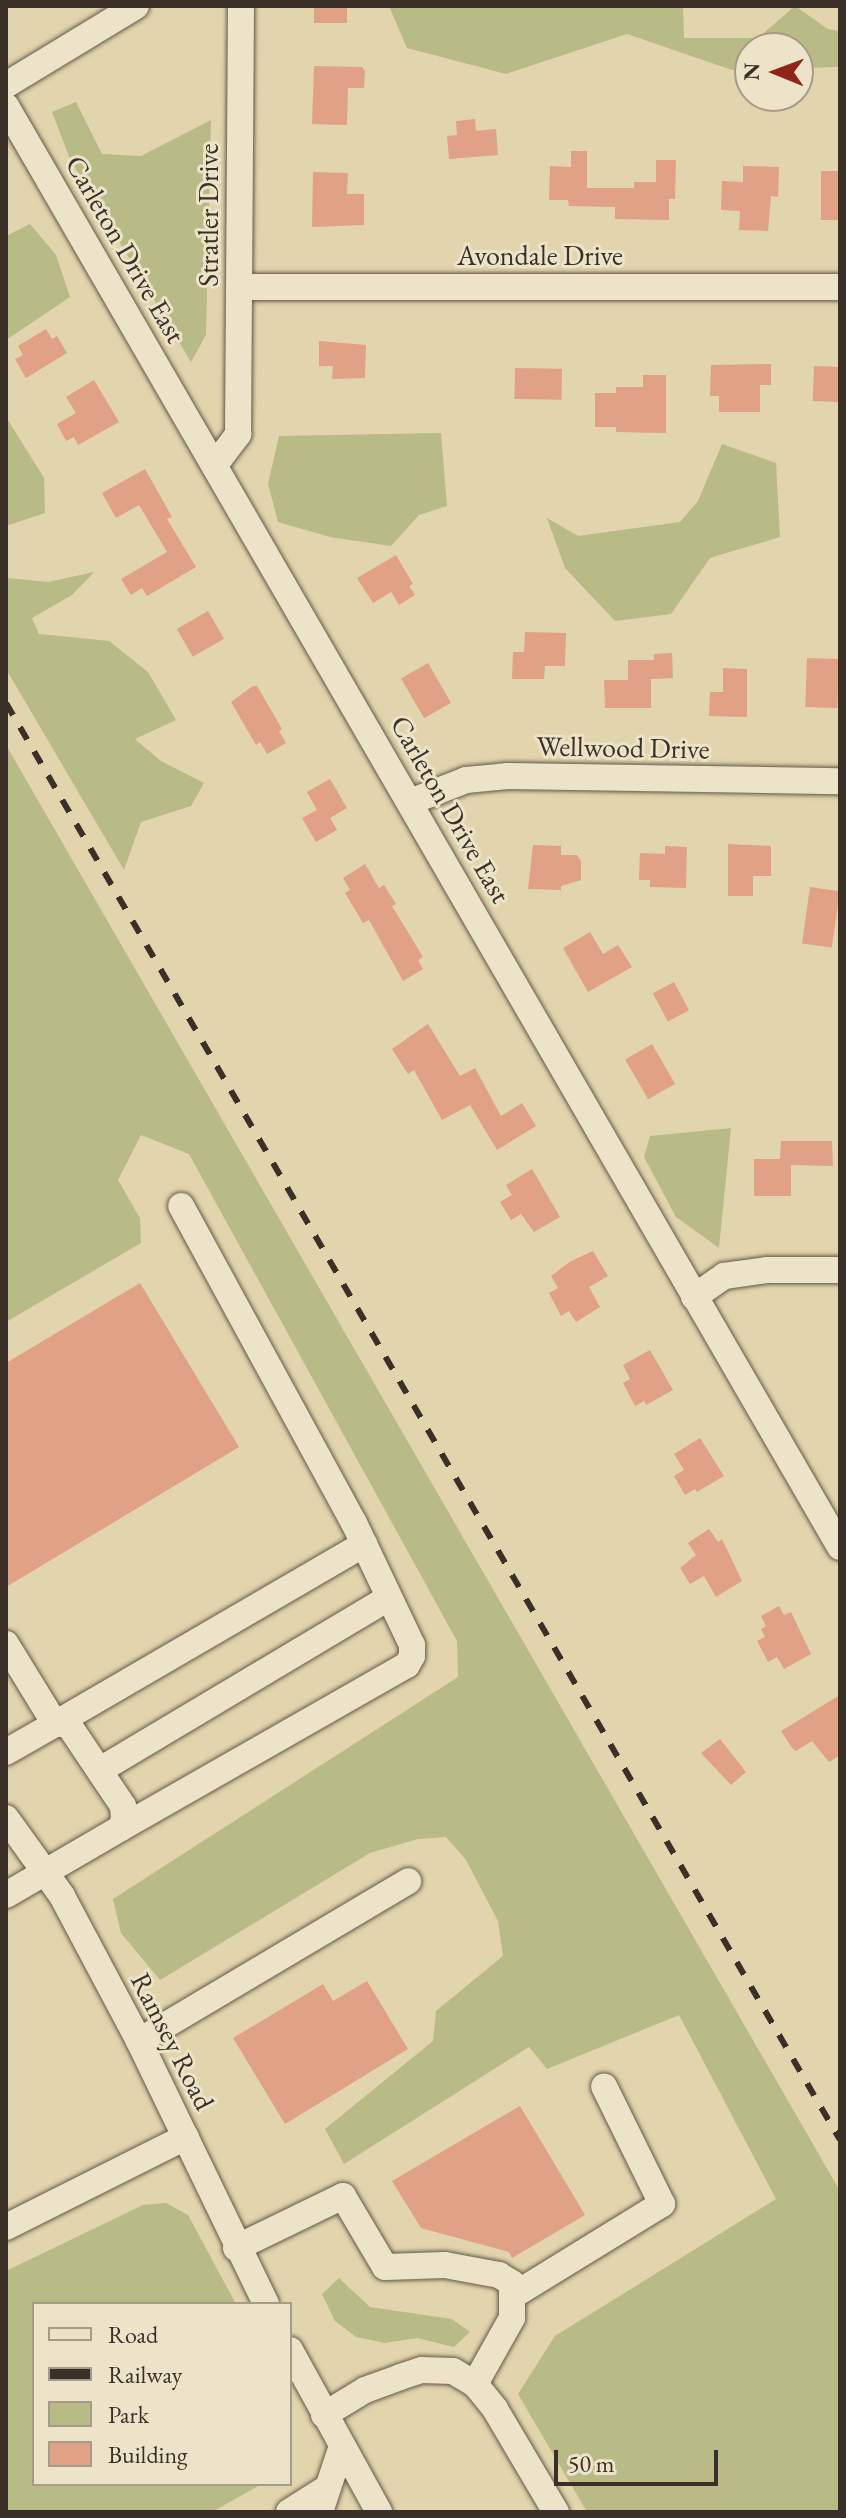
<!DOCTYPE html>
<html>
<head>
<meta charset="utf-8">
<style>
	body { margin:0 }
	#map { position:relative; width:846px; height:2518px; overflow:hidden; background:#e2d4ac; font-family:"EB Garamond",serif }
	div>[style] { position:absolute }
	.green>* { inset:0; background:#b8bb86 }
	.building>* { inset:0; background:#e0a185; transform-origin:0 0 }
	.roads { filter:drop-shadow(0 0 2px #645948) drop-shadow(0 0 2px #645948) }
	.minor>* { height:26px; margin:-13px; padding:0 13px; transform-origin:13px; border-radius:13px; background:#ece3c9 }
	.rail>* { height:6px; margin-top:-3px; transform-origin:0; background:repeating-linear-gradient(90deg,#3a3027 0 14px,transparent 0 28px) }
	span { translate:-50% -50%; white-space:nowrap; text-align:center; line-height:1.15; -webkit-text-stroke:6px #ece3c9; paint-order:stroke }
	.street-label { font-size:28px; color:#3a3027 }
	.frame { position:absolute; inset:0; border:8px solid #3a3027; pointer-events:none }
	.legend { position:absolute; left:32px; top:2302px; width:260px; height:184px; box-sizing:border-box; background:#ece3c9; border:2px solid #a59b88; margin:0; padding:10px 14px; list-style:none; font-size:24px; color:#3a3027 }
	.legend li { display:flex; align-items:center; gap:16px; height:40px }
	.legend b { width:40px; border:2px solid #a59b88 }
	.north { position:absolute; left:734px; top:32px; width:80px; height:80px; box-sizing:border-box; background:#ece3c9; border:2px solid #a59b88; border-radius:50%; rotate:271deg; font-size:22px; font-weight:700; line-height:32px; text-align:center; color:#3a3027 }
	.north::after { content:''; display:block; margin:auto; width:28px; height:36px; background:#8f2418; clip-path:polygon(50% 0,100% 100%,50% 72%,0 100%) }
	.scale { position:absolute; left:554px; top:2450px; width:164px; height:36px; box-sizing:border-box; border:4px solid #3a3027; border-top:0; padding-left:10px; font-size:24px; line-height:28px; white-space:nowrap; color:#3a3027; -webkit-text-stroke:6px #ece3c9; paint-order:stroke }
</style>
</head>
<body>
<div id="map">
	<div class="green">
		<i style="clip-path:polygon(389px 6px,683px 6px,684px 38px,758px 38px,795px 6px,828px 29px,840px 31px,840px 67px,798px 68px,798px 48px,750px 48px,750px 69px,732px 70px,627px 34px,506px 74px,407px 48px)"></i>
		<i style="clip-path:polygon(76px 102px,102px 154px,141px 156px,211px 120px,206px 335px,191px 362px,70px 159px,52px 112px)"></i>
		<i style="clip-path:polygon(30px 224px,56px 255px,70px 297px,6px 340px,6px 236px)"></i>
		<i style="clip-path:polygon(6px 417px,44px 478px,45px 513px,6px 526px)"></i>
		<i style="clip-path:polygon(441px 433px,447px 506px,419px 515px,391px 546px,330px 537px,278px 522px,268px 484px,279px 436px)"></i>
		<i style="clip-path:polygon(722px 444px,776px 463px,780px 537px,710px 558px,671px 614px,615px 621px,565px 568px,547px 518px,578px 536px,680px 522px,698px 501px)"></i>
		<i style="clip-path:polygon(94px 572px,72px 595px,32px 618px,39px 634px,109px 641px,148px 672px,176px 720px,135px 739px,161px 761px,204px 783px,191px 806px,141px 822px,124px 870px,6px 669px,6px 575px,8px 578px,48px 582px)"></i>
		<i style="clip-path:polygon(6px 745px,840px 2191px,840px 2512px,587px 2512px,518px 2394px,555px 2336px,776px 2199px,679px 2015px,547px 2069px,529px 2047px,344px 2164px,325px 2129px,433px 2041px,436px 2011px,503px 1956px,498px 1921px,466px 1860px,446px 1837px,418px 1839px,370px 1853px,160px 1980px,121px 1933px,113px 1899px,458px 1677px,457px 1641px,189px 1154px,141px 1135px,118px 1180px,140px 1218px,141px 1243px,6px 1322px)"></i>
		<i style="clip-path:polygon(731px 1128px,719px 1248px,676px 1217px,644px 1157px,650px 1136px)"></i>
		<i style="clip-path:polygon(166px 2203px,188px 2215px,236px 2304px,34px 2304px,34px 2484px,262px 2484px,212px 2512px,6px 2512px,6px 2271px,143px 2205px)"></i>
		<i style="clip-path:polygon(339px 2278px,370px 2307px,452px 2319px,470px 2332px,454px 2347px,417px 2338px,385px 2343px,356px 2337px,335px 2321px,322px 2294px)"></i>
	</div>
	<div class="building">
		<i style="left:314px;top:6px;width:33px;height:17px"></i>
		<i style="clip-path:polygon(314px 66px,362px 67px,365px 71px,364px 88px,348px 88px,347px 125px,312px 124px)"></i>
		<i style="clip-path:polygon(475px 119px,476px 131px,496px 129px,498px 155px,449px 159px,447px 136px,457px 135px,456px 121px)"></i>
		<i style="clip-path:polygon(571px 151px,587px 151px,587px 188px,634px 188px,634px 182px,656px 182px,656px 160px,676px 160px,675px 199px,669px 199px,669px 220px,615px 219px,615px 207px,569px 206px,568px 200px,549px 200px,550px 166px,571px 167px)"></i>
		<i style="clip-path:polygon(743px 166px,779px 167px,778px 197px,771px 196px,768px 231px,739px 230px,740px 211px,721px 210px,722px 181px,743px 182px)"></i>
		<i style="left:821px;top:171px;width:19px;height:49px"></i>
		<i style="clip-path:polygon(313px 172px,348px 173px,347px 194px,364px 194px,364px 225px,312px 227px)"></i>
		<i style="clip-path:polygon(46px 329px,52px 339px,57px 336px,67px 353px,26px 378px,15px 359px,23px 355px,18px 346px)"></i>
		<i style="clip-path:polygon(319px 341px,366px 345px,365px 378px,332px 379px,333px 366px,319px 366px)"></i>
		<i style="clip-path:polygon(771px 364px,771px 385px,760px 385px,760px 412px,719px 412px,719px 396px,710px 396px,711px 365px)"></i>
		<i style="left:814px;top:366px;width:26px;height:35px;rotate:2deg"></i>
		<i style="left:515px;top:368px;width:47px;height:31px;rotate:1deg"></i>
		<i style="clip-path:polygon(643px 375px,666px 375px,666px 433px,616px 432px,616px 427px,595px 427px,595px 393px,616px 393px,616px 387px,643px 387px)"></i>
		<i style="clip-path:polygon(94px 380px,119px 422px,78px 445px,74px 437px,66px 441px,57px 424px,76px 413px,66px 397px)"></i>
		<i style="clip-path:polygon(145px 469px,172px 517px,167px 519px,196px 567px,147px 596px,142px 588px,131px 595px,121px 579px,167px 552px,139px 505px,116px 518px,102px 493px)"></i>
		<i style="clip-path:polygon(396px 555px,413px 584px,409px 586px,415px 595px,399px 605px,391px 592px,373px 603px,357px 578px)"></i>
		<i style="left:208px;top:611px;width:32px;height:36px;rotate:60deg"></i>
		<i style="clip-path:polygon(525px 632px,566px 633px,565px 666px,545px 666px,544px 679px,512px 679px,513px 652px,524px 652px)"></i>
		<i style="clip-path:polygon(672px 653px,673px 678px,651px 679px,651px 708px,605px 708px,604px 680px,628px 680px,628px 660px,654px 660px,654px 654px)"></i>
		<i style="left:807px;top:658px;width:32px;height:49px;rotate:2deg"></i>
		<i style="left:428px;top:663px;width:46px;height:31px;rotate:60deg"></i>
		<i style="clip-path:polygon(723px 668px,747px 669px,747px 717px,709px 716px,710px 692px,723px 692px)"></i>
		<i style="clip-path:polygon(253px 686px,257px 686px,282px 729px,279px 731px,286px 743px,267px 754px,260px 742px,256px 745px,231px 702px)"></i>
		<i style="clip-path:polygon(330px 779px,347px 808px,330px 818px,337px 830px,316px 842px,302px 818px,317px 810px,307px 792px)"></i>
		<i style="clip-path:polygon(728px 844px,771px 846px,771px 876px,753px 876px,753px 896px,728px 896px)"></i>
		<i style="clip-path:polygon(533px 845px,561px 846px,561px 855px,577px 855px,581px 861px,581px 880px,561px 886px,561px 890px,528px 889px)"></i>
		<i style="clip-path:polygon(665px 846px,687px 847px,686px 888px,650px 887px,650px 880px,639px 880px,640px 853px,665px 854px)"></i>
		<i style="clip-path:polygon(365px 864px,379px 888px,384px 885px,396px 904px,392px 906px,423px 957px,418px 960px,423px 969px,403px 981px,369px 920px,363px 923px,345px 893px,350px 890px,343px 878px)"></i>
		<i style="left:810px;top:887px;width:30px;height:57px;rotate:8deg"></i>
		<i style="clip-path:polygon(590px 932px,603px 954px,618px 945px,632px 967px,588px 992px,563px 948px)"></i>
		<i style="left:674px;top:982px;width:32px;height:24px;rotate:62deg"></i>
		<i style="clip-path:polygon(428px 1024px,460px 1076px,475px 1068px,501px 1116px,522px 1103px,536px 1126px,497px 1150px,470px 1105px,442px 1120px,414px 1070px,408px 1074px,392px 1049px)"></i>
		<i style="left:652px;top:1044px;width:46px;height:31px;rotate:60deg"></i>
		<i style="clip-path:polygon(781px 1141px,832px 1141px,833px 1166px,791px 1165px,791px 1196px,754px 1196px,754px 1159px,780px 1159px)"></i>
		<i style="clip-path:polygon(532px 1169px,560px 1217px,534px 1232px,521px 1214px,511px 1220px,500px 1202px,512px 1195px,506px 1185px)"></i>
		<i style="clip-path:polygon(593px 1251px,608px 1276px,589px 1287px,600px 1307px,576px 1322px,569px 1311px,561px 1316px,549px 1293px,558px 1288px,551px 1276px,571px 1261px)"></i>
		<i style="clip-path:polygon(140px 1283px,239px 1447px,6px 1587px,6px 1363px)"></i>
		<i style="clip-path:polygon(650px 1350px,673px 1390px,646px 1405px,644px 1401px,635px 1406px,623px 1383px,630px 1379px,623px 1365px)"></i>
		<i style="clip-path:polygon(700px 1438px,724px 1476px,697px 1492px,695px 1489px,685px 1495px,674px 1476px,684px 1470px,674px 1454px)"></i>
		<i style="clip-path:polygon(709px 1529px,718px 1542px,722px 1539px,742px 1581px,716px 1597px,704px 1576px,690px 1584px,680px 1568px,696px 1555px,688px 1543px)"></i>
		<i style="clip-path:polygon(779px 1606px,784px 1615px,791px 1612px,811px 1654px,784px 1669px,777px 1657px,768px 1662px,757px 1641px,765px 1637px,761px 1629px,766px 1626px,761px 1616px)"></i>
		<i style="clip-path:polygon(840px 1695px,840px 1755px,829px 1762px,812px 1741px,796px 1751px,792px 1748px,781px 1731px)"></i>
		<i style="clip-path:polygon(720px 1739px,746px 1772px,731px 1785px,701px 1753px)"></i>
		<i style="clip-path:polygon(367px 1981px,408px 2049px,285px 2124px,233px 2038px,323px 1984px,333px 2001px)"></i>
		<i style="clip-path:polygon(520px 2106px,585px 2215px,512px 2258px,509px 2252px,421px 2228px,392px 2181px)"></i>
	</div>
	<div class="roads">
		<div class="minor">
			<i style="left:6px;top:85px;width:152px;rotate:-31.3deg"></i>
			<i style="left:6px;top:106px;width:1665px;rotate:59.94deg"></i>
			<i style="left:239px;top:287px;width:601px"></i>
			<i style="left:215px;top:465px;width:39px;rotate:-53deg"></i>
			<i style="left:238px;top:434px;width:428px;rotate:-89.6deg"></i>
			<i style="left:410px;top:802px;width:60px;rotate:-21.4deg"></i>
			<i style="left:466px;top:780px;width:42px;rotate:-5.4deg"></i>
			<i style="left:508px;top:776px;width:332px;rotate:0.9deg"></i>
			<i style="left:694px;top:1297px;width:37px;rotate:-35deg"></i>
			<i style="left:724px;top:1276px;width:43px;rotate:-7.9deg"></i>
			<i style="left:767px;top:1270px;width:73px"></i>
			<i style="left:6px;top:1644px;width:94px;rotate:58.5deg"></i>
			<i style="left:55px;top:1724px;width:358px;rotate:-30.2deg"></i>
			<i style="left:6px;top:1752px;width:56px;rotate:-29.7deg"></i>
			<i style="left:55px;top:1724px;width:13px"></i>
			<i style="left:68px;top:1724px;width:99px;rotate:56.1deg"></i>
			<i style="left:123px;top:1806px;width:13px;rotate:86deg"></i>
			<i style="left:124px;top:1819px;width:9px;rotate:108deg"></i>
			<i style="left:121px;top:1828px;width:133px;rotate:149.8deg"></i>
			<i style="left:100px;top:1770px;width:336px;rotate:-30.8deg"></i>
			<i style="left:6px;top:1818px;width:96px;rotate:54.3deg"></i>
			<i style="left:62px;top:1896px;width:164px;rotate:62deg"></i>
			<i style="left:139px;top:2041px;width:292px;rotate:64.2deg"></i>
			<i style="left:121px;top:1828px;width:329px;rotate:-29.7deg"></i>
			<i style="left:407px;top:1665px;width:10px;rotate:-61deg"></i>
			<i style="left:412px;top:1656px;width:11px;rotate:-90deg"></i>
			<i style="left:412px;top:1645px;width:135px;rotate:-115.4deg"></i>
			<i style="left:354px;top:1523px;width:361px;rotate:-118.6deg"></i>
			<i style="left:139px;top:2041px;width:313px;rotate:-30.7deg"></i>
			<i style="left:6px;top:2227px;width:201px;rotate:-26.6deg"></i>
			<i style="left:236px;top:2248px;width:119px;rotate:-25.9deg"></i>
			<i style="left:343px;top:2196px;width:82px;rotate:59.4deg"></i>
			<i style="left:385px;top:2267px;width:60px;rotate:-1.9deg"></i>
			<i style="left:445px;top:2265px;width:55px;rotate:10.5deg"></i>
			<i style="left:499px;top:2275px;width:15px;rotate:32deg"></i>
			<i style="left:512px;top:2283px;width:35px;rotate:90deg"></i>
			<i style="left:512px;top:2318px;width:76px;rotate:119.3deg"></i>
			<i style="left:514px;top:2295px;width:174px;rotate:-31.6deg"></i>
			<i style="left:662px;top:2204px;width:131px;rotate:-116.2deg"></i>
			<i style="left:290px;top:2350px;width:185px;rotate:61.2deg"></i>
			<i style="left:324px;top:2415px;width:48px;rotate:-31.4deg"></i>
			<i style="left:365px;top:2390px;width:37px;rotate:-20deg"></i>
			<i style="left:400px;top:2377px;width:23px;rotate:-18deg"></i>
			<i style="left:422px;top:2370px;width:31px;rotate:2deg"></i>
			<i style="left:453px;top:2371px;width:26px;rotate:31deg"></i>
			<i style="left:475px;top:2384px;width:32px;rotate:51deg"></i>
			<i style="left:495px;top:2409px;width:120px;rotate:59.4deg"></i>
			<i style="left:289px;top:2512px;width:45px;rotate:-32.3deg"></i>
			<i style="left:320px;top:2512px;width:66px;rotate:-71.6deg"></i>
		</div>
	</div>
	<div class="rail">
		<i style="left:6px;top:703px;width:1661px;rotate:59.87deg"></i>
	</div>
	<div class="street-label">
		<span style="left:208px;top:215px;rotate:-90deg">Stratler Drive</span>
		<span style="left:126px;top:249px;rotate:60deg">Carleton Drive East</span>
		<span style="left:540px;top:255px">Avondale Drive</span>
		<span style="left:623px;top:747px;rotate:1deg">Wellwood Drive</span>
		<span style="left:451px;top:809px;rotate:60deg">Carleton Drive East</span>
		<span style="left:173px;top:2041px;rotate:63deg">Ramsey Road</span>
	</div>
	<div class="frame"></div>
	<ul class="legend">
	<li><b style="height:10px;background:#ece3c9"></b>Road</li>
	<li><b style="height:10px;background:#3a3027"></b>Railway</li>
	<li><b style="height:22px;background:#b8bb86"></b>Park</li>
	<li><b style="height:22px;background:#e0a185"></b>Building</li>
	</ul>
	<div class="north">N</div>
	<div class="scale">50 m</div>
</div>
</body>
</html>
